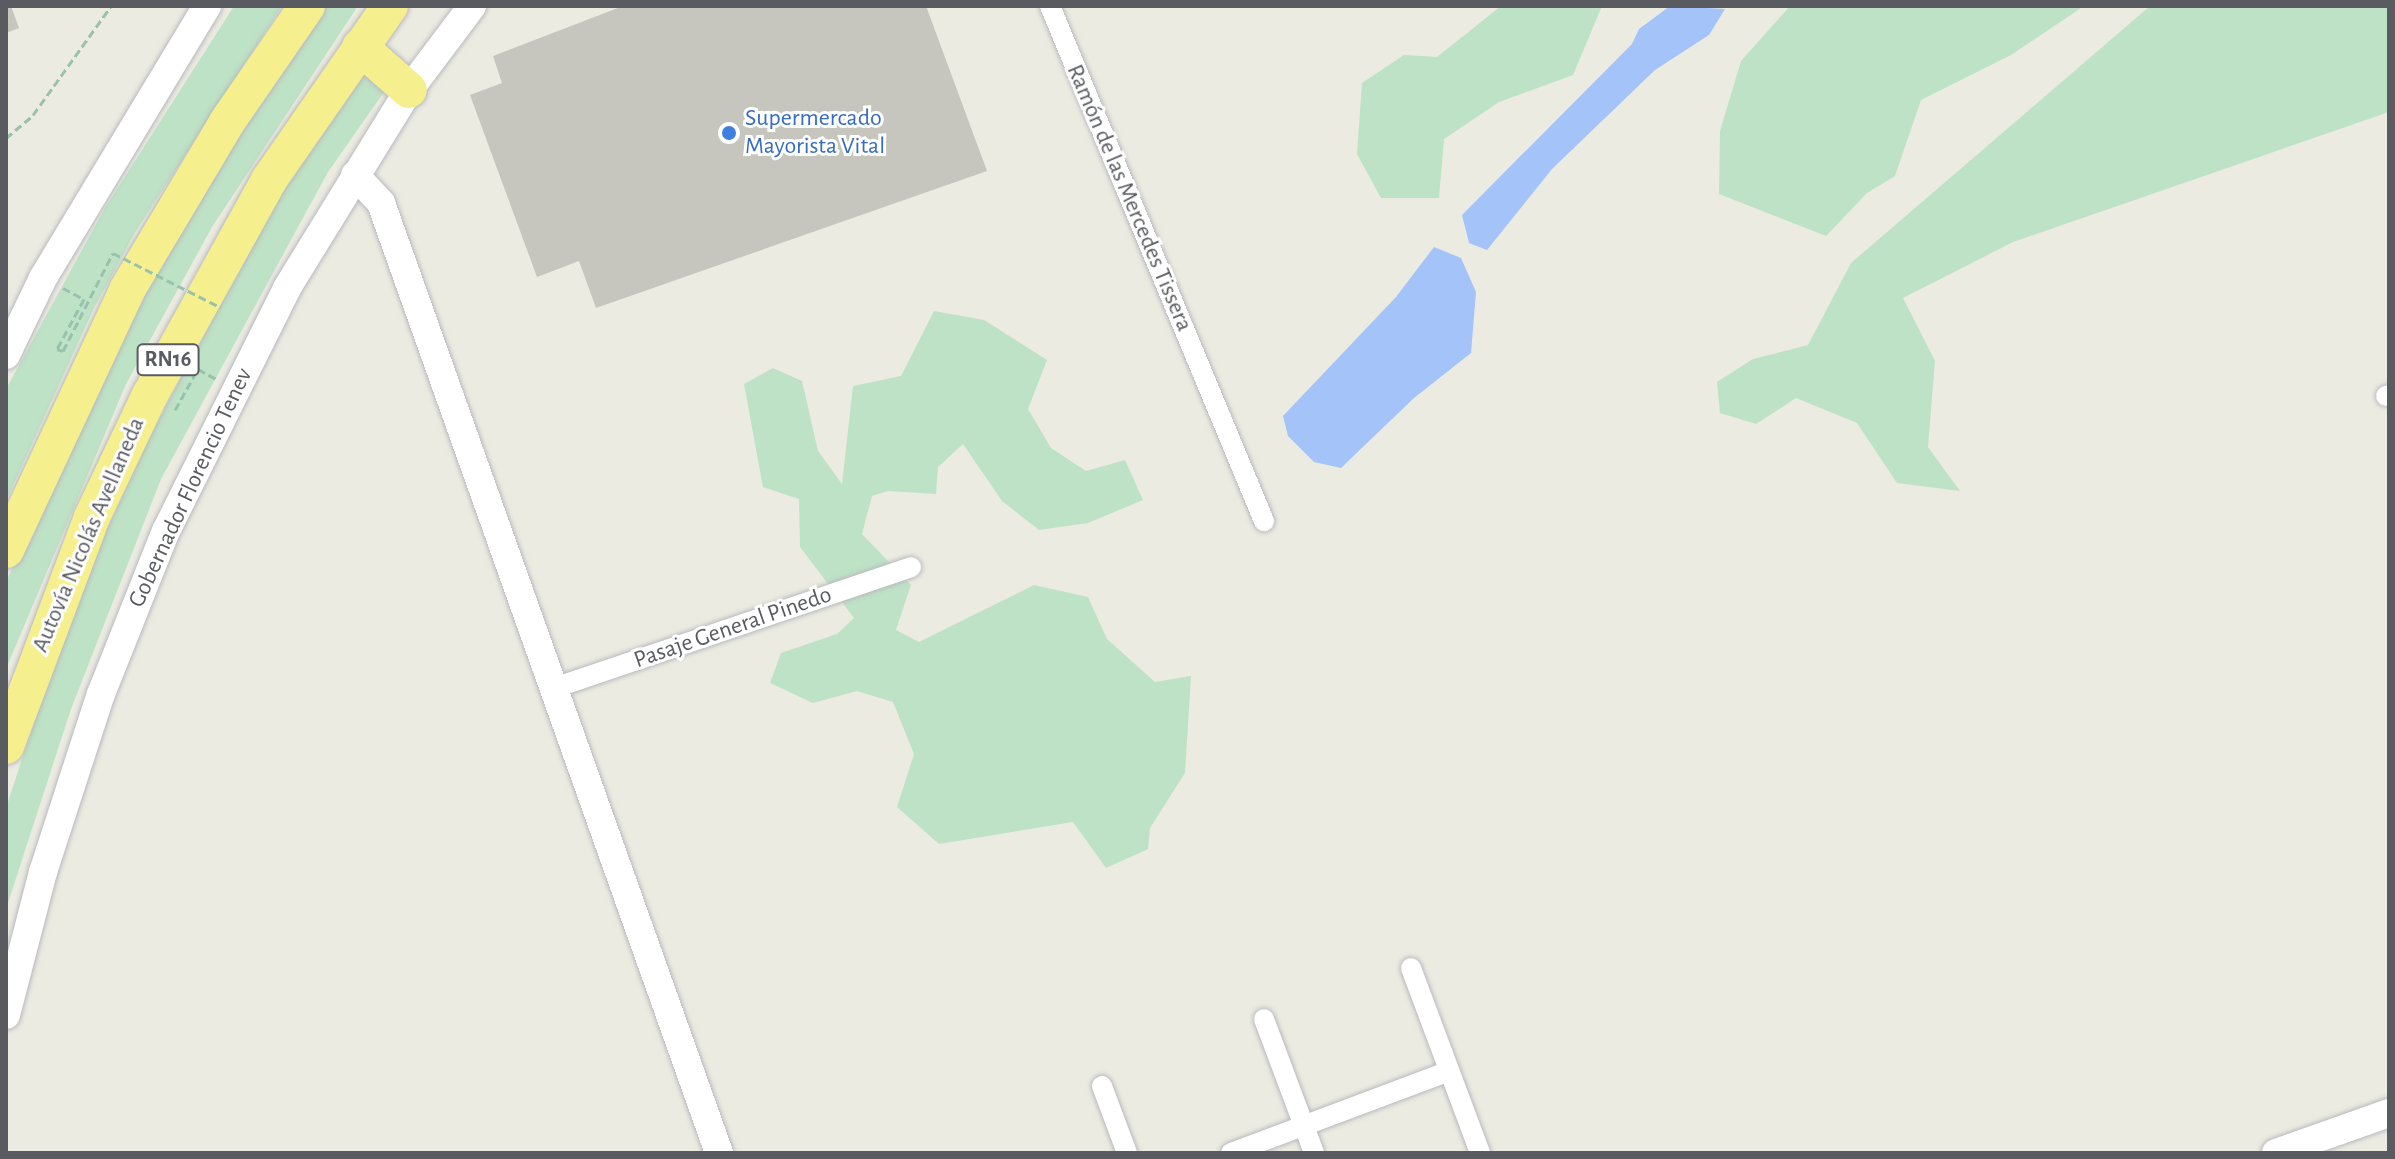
<!DOCTYPE html>
<html>
<head>
<meta charset="utf-8">
<style>
	body { margin:0 }
	#map { position:relative; width:2395px; height:1159px; overflow:hidden; background:#ebebe1; font-family:"Alegreya Sans",sans-serif }
	div>[style] { position:absolute }
	.green>* { inset:0; background:#bee2c5 }
	.water>* { inset:0; background:#a3c3f9 }
	.building>* { inset:0; background:#c6c5be }
	.path>* { height:3px; margin-top:-1.5px; transform-origin:0; background:repeating-linear-gradient(90deg,#98c2ac 0 8px,transparent 0 12px) }
	.roads { filter:drop-shadow(0 0 2px #b8b9bf) drop-shadow(0 0 2px #b8b9bf) }
	.street>* { height:20px; margin:-10px; padding:0 10px; transform-origin:10px; border-radius:10px; background:#fff }
	.secondary>* { height:28px; margin:-14px; padding:0 14px; transform-origin:14px; border-radius:14px; background:#fff }
	.highway>* { height:36px; margin:-18px; padding:0 18px; transform-origin:18px; border-radius:18px; background:#f5ef8d }
	.path-bridge>* { height:3px; margin-top:-1.5px; transform-origin:0; background:repeating-linear-gradient(90deg,#98c2ac 0 8px,transparent 0 12px) }
	.dots>* { width:22px; height:22px; translate:-50% -50%; box-sizing:border-box; border:4px solid #fff; border-radius:50% }
	span { translate:-50% -50%; white-space:nowrap; text-align:center; line-height:1.15; -webkit-text-stroke:6px #fff; paint-order:stroke }
	.shield-label span { padding:2px 6px; background:#fff; border:2px solid; border-radius:6px; -webkit-text-stroke-width:0 }
	.shield-label { font-size:22px; color:#595b61; font-weight:700 }
	.shop-label { font-size:24px; color:#366cbe }
	.left { translate:0 -50%; text-align:left }
	.street-label { font-size:24px; color:#595b61 }
	.frame { position:absolute; inset:0; border:8px solid #595b61; pointer-events:none }
</style>
</head>
<body>
<div id="map">
	<div class="green">
		<i style="clip-path:polygon(234px 6px,282px 6px,136px 231px,94px 308px,6px 501px,6px 389px,105px 208px)"></i>
		<i style="clip-path:polygon(321px 6px,358px 6px,212px 227px,126px 384px,6px 669px,6px 582px,137px 295px)"></i>
		<i style="clip-path:polygon(1501px 6px,1602px 6px,1573px 75px,1499px 102px,1444px 139px,1439px 198px,1381px 198px,1357px 154px,1362px 83px,1404px 55px,1437px 57px)"></i>
		<i style="clip-path:polygon(1790px 6px,2084px 6px,2011px 55px,1921px 100px,1895px 176px,1867px 193px,1826px 236px,1719px 194px,1720px 131px,1741px 61px)"></i>
		<i style="clip-path:polygon(2150px 6px,2389px 6px,2389px 112px,2013px 242px,1903px 298px,1935px 361px,1928px 447px,1960px 491px,1897px 483px,1857px 423px,1796px 398px,1756px 424px,1720px 413px,1717px 382px,1753px 359px,1808px 345px,1851px 263px)"></i>
		<i style="clip-path:polygon(373px 60px,391px 82px,328px 172px,161px 479px,71px 709px,6px 909px,6px 808px,64px 631px,102px 541px,148px 440px,271px 210px,309px 143px)"></i>
		<i style="clip-path:polygon(934px 311px,984px 320px,1047px 360px,1028px 409px,1051px 448px,1086px 471px,1125px 460px,1143px 500px,1088px 523px,1039px 530px,1002px 501px,963px 444px,938px 467px,936px 494px,888px 491px,872px 496px,862px 534px,911px 585px,896px 630px,919px 642px,1034px 585px,1088px 597px,1107px 639px,1155px 682px,1191px 676px,1185px 773px,1150px 828px,1148px 849px,1106px 868px,1073px 822px,939px 844px,897px 807px,914px 754px,893px 702px,857px 691px,813px 703px,770px 683px,781px 653px,837px 634px,854px 618px,800px 547px,799px 499px,763px 487px,744px 384px,773px 368px,802px 381px,818px 451px,842px 484px,853px 386px,901px 376px)"></i>
	</div>
	<div class="water">
		<i style="clip-path:polygon(1670px 6px,1725px 9px,1709px 35px,1655px 70px,1552px 169px,1487px 250px,1469px 243px,1462px 215px,1632px 44px,1639px 29px)"></i>
		<i style="clip-path:polygon(1434px 247px,1461px 258px,1476px 292px,1471px 353px,1414px 398px,1341px 468px,1314px 462px,1288px 436px,1283px 416px,1396px 297px)"></i>
	</div>
	<div class="building">
		<i style="clip-path:polygon(6px 6px,11px 6px,19px 28px,6px 33px)"></i>
		<i style="clip-path:polygon(623px 6px,926px 6px,987px 171px,596px 308px,579px 261px,537px 277px,470px 95px,502px 83px,493px 56px)"></i>
	</div>
	<div class="path">
		<i style="left:6px;top:138px;width:35px;rotate:-40deg"></i>
		<i style="left:33px;top:115px;width:134px;rotate:-54.4deg"></i>
		<i style="left:63px;top:288px;width:24px;rotate:28deg"></i>
		<i style="left:84px;top:299px;width:57px;rotate:118.4deg"></i>
		<i style="left:57px;top:349px;width:6px;rotate:18deg"></i>
		<i style="left:63px;top:351px;width:110px;rotate:-63deg"></i>
		<i style="left:175px;top:410px;width:47px;rotate:-60.7deg"></i>
		<i style="left:198px;top:369px;width:21px;rotate:29deg"></i>
	</div>
	<div class="roads">
		<div class="street">
			<i style="left:1050px;top:6px;width:558px;rotate:67.44deg"></i>
			<i style="left:2386px;top:396px;width:3px;rotate:-18deg"></i>
			<i style="left:554px;top:688px;width:377px;rotate:-18.7deg"></i>
			<i style="left:1411px;top:968px;width:197px;rotate:69.5deg"></i>
			<i style="left:1264px;top:1019px;width:143px;rotate:69.5deg"></i>
			<i style="left:1102px;top:1086px;width:72px;rotate:69.5deg"></i>
			<i style="left:1231px;top:1153px;width:233px;rotate:-20.6deg"></i>
		</div>
		<div class="secondary">
			<i style="left:355px;top:175px;width:38px;rotate:47deg"></i>
			<i style="left:381px;top:203px;width:1008px;rotate:70.41deg"></i>
			<i style="left:6px;top:355px;width:85px;rotate:-64.3deg"></i>
			<i style="left:43px;top:278px;width:318px;rotate:-58.9deg"></i>
			<i style="left:6px;top:1015px;width:148px;rotate:-75.5deg"></i>
			<i style="left:43px;top:872px;width:187px;rotate:-72deg"></i>
			<i style="left:101px;top:694px;width:175px;rotate:-68.3deg"></i>
			<i style="left:166px;top:531px;width:271px;rotate:-63.5deg"></i>
			<i style="left:287px;top:288px;width:233px;rotate:-58.4deg"></i>
			<i style="left:409px;top:90px;width:105px;rotate:-53.1deg"></i>
			<i style="left:2276px;top:1153px;width:120px;rotate:-19.5deg"></i>
		</div>
		<div class="highway">
			<i style="left:360px;top:47px;width:65px;rotate:41.3deg"></i>
			<i style="left:6px;top:550px;width:287px;rotate:-65deg"></i>
			<i style="left:127px;top:290px;width:196px;rotate:-59.2deg"></i>
			<i style="left:227px;top:122px;width:141px;rotate:-55.4deg"></i>
			<i style="left:6px;top:746px;width:245px;rotate:-69.4deg"></i>
			<i style="left:92px;top:517px;width:135px;rotate:-64.6deg"></i>
			<i style="left:150px;top:395px;width:246px;rotate:-61deg"></i>
			<i style="left:269px;top:180px;width:212px;rotate:-55.2deg"></i>
		</div>
	</div>
	<div class="path-bridge">
		<i style="left:113px;top:253px;width:120px;rotate:26.8deg"></i>
	</div>
	<div class="dots">
		<i style="left:729px;top:133px;background:#3f7fe0"></i>
	</div>
	<div class="shield-label">
		<span style="left:168px;top:360px">RN16</span>
	</div>
	<div class="shop-label">
		<span class="left" style="left:745px;top:133px">Supermercado<br>Mayorista Vital</span>
	</div>
	<div class="street-label">
		<span style="left:1129px;top:198px;rotate:67deg">Ramón de las Mercedes Tissera</span>
		<span style="left:191px;top:488px;rotate:-65deg">Gobernador Florencio Tenev</span>
		<span style="left:89px;top:535px;rotate:-67deg">Autovía Nicolás Avellaneda</span>
		<span style="left:733px;top:628px;rotate:-19deg">Pasaje General Pinedo</span>
	</div>
	<div class="frame"></div>
</div>
</body>
</html>
